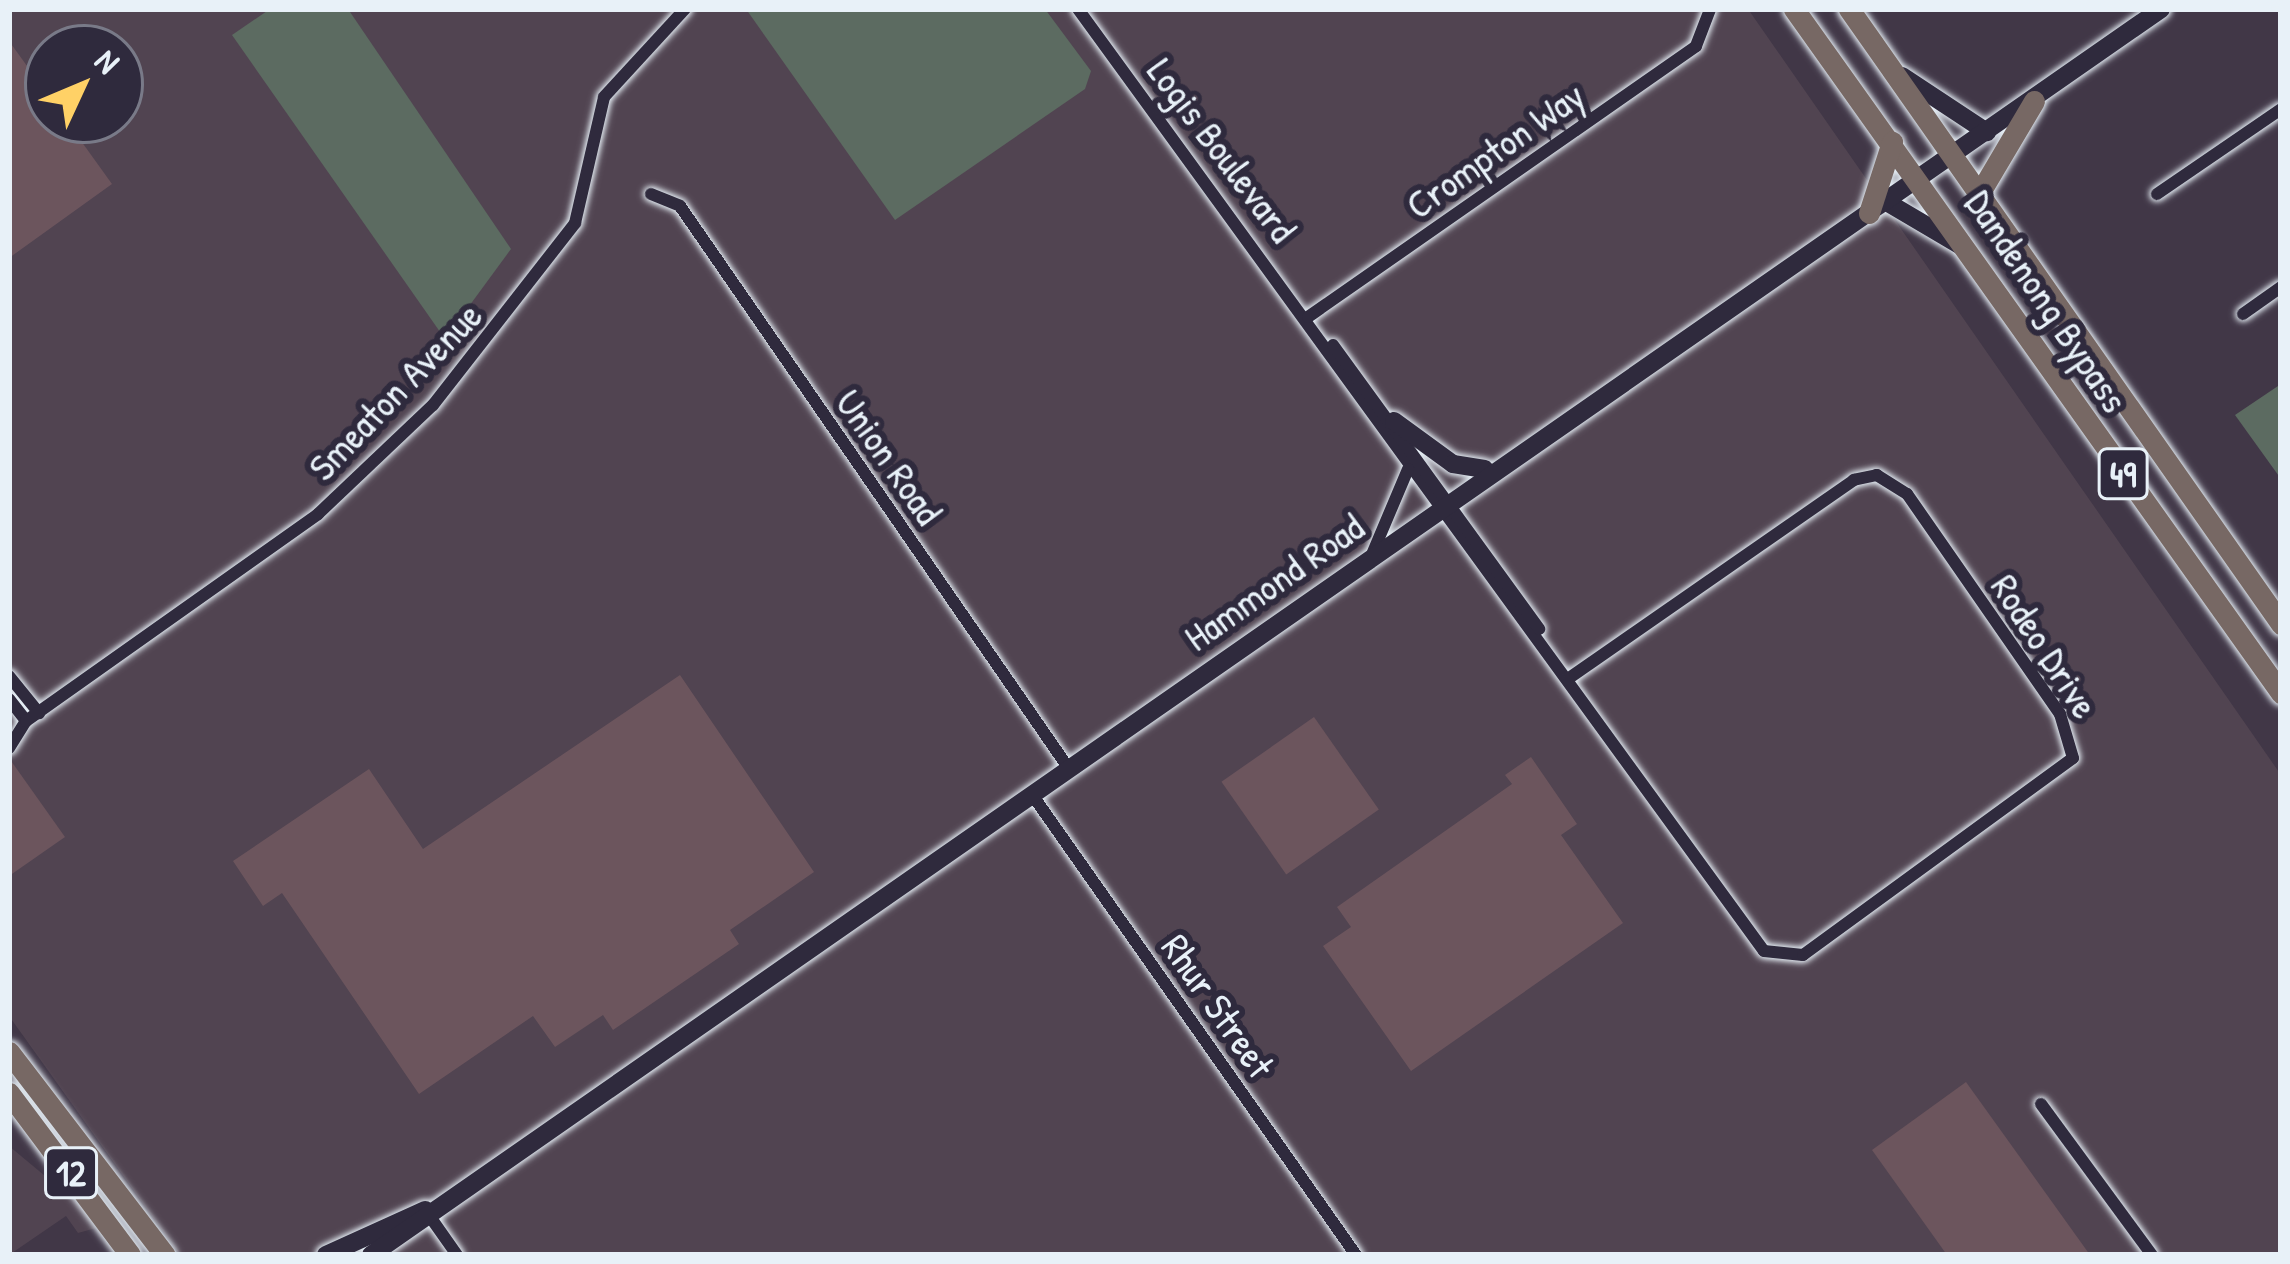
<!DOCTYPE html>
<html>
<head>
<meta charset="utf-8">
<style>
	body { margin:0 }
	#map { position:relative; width:2290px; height:1264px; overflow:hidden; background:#413747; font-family:"Patrick Hand",sans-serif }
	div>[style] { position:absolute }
	.built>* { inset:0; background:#514451 }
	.green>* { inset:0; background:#5c6b61 }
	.building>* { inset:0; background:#6c555d; transform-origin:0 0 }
	.roads { filter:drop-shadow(0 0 3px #e8f1f8) drop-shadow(0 0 3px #e8f1f8) }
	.minor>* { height:12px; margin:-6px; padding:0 6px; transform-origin:6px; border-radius:6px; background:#2f2a3d }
	.secondary>* { height:18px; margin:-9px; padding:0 9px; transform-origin:9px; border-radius:9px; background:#2f2a3d }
	.primary>* { height:21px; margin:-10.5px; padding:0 10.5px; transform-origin:10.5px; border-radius:10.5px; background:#776864 }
	.trunk>* { height:21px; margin:-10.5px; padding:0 10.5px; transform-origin:10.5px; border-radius:10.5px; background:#776864 }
	span { translate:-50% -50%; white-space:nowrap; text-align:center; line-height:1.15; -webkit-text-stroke:12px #2f2a3d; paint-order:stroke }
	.shield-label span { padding:3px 9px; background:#2f2a3d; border:3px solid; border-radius:9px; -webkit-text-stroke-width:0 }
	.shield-label { font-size:36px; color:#e8f1f8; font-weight:700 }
	.street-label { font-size:39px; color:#e8f1f8 }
	.frame { position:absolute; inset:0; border:12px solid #e8f1f8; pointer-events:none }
	.north { position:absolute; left:24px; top:24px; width:120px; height:120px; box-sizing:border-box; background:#2f2a3d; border:3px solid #797a88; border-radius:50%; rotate:46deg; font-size:33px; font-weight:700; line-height:48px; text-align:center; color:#e8f1f8 }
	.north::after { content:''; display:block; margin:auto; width:42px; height:54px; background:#ffd166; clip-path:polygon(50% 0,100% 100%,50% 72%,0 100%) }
</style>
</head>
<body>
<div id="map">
	<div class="built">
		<i style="clip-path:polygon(evenodd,9px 9px,1748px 9px,2281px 775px,2281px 1255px,180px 1255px,9px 1016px,9px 9px,48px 48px,120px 48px,120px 120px,48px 120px,48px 48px)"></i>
		<i style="clip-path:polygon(9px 1146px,80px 1205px,96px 1228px,78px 1233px,66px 1216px,9px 1255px)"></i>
	</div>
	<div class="green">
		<i style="clip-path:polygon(270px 9px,348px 9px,511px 249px,445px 339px,232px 35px)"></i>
		<i style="clip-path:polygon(746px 9px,1045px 9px,1091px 71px,1085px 89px,895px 220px)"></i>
		<i style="clip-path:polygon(2281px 384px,2281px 479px,2235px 415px)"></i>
	</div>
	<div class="building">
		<i style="clip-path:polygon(9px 41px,48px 95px,48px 120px,66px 120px,112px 184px,9px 258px)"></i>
		<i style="clip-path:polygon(680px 675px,814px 872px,730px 930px,739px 944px,613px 1030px,603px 1015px,555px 1047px,533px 1016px,419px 1094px,282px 893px,263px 906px,233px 861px,369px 769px,423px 849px)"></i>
		<i style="left:1314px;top:717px;width:113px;height:113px;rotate:55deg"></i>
		<i style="clip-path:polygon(1531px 757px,1577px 824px,1561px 835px,1623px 923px,1411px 1071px,1323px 946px,1351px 927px,1337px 907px,1512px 784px,1505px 775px)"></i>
		<i style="clip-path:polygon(9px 758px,65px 837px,9px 876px)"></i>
		<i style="clip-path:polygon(1966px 1082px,2090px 1255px,1947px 1255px,1872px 1150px)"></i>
	</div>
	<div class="roads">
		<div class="minor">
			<i style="left:1078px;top:9px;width:1165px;rotate:53.94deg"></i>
			<i style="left:1764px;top:951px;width:39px;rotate:6deg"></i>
			<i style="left:1803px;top:955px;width:334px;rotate:-36.1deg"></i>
			<i style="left:2073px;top:758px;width:46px;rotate:-106.5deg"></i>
			<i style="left:2060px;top:714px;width:268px;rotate:-124.8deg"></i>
			<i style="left:1907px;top:494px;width:36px;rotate:-148deg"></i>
			<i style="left:1877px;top:475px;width:24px;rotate:168deg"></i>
			<i style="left:1854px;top:480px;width:347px;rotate:145.2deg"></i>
			<i style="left:651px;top:194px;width:31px;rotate:22deg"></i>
			<i style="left:680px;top:206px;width:681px;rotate:55.35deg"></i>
			<i style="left:2157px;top:194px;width:150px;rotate:-34.4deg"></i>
			<i style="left:2243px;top:314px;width:47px;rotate:-35.4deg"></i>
			<i style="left:1308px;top:317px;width:473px;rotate:-34.9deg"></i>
			<i style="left:1696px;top:46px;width:40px;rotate:-69deg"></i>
			<i style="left:1333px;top:345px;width:351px;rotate:54deg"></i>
			<i style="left:1373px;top:552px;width:90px;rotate:-67.1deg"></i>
			<i style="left:9px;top:676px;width:48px;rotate:51deg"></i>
			<i style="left:9px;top:699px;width:28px;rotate:52deg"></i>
			<i style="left:9px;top:748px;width:32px;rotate:-58deg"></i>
			<i style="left:26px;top:721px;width:358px;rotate:-35.3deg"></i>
			<i style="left:318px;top:514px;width:158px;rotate:-43.5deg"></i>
			<i style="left:433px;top:405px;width:231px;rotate:-52deg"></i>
			<i style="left:575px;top:223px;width:129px;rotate:-77deg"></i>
			<i style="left:604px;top:97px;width:120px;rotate:-47.4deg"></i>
			<i style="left:1031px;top:793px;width:565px;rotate:54.88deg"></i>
			<i style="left:2041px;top:1104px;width:187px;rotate:53.7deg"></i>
			<i style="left:426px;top:1211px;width:54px;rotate:54.8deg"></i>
		</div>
		<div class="secondary">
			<i style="left:1902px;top:76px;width:102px;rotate:33.4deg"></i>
			<i style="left:1885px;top:201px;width:88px;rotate:30.6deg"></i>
			<i style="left:1394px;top:421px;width:73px;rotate:36.1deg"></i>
			<i style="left:1453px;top:464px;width:32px;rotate:9deg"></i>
			<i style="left:326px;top:1255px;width:109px;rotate:-24.4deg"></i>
			<i style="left:371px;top:1255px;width:2181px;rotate:-34.84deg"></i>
		</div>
		<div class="primary">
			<i style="left:9px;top:1052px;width:256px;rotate:52.5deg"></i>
			<i style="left:9px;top:1093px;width:202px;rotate:53.2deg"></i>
		</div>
		<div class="trunk">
			<i style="left:1794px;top:9px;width:840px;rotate:54.55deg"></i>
			<i style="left:1849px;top:9px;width:752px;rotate:54.91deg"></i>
			<i style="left:1979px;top:194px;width:108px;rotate:-59.4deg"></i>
			<i style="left:1869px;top:213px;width:75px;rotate:-72.1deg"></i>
		</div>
	</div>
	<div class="shield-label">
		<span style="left:2123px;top:474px">49</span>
		<span style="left:71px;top:1173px">12</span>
	</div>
	<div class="street-label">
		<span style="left:1222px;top:150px;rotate:53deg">Logis Boulevard</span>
		<span style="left:1495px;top:150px;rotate:-35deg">Crompton Way</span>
		<span style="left:2047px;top:301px;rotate:56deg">Dandenong Bypass</span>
		<span style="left:395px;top:391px;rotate:-46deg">Smeaton Avenue</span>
		<span style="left:889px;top:457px;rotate:55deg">Union Road</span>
		<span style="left:1274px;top:582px;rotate:-35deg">Hammond Road</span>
		<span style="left:2045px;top:646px;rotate:57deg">Rodeo Drive</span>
		<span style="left:1218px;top:1006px;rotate:55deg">Rhur Street</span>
	</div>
	<div class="frame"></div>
	<div class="north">N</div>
</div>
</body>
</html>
